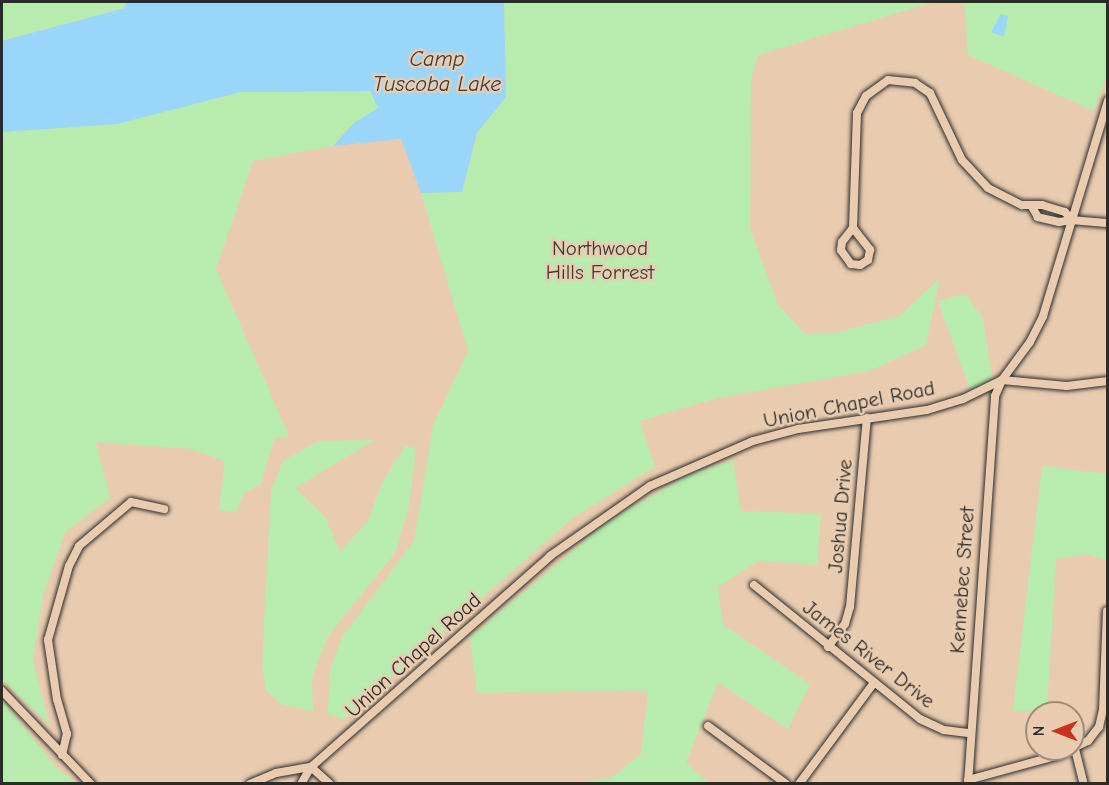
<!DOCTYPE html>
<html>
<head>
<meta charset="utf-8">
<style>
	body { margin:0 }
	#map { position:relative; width:1109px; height:785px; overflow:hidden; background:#e9ccb0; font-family:"Comic Neue",sans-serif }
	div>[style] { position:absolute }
	.green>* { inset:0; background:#b7ecae }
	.water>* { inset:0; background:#99d6fa }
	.roads { filter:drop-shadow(0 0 2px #2b2b2b) drop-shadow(0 0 2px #2b2b2b) }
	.minor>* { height:8px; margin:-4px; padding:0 4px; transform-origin:4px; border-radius:4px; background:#e9ccb0 }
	span { translate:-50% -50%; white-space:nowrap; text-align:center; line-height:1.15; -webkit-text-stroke:5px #e9ccb0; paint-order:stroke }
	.park-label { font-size:21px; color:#393e38 }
	.street-label { font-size:21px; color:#2b2b2b }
	.water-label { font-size:22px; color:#363c40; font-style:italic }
	.frame { position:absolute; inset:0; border:3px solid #2b2b2b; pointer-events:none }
	.north { position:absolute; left:1025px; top:701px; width:60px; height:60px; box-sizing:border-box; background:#e9ccb0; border:2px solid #9d8c7b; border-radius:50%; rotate:270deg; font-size:16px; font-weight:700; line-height:24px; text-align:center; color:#2b2b2b }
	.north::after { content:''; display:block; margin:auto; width:21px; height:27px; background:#c8321e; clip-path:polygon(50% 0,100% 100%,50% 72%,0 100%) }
</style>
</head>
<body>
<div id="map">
	<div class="green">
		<i style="clip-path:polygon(2px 2px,126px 2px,126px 8px,2px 41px)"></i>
		<i style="clip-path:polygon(504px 2px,934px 2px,758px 55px,751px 79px,750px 229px,778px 305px,805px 334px,834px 333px,900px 316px,940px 278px,926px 345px,869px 371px,718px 398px,640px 421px,655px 467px,573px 518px,344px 719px,328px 714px,330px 669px,343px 636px,414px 541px,433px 426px,468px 351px,421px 193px,462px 191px,477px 133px,506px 97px)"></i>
		<i style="clip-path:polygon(964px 2px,1107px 2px,1107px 75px,1094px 111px,968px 55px)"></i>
		<i style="clip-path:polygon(371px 91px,379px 108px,354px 123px,333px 146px,253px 161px,216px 269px,289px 436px,274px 439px,261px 485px,244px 492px,237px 512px,219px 510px,225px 461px,191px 449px,96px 442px,110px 498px,66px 531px,43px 595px,33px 661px,50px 725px,2px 680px,2px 132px,117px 124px,241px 92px)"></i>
		<i style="clip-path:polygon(965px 294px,983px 318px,993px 384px,972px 395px,938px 301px)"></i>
		<i style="clip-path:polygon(375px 440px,295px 488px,325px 517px,340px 552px,368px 521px,382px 483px,405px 446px,416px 447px,409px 506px,395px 553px,328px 636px,312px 677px,313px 712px,281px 704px,266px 690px,262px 666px,271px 490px,283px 461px,319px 441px)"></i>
		<i style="clip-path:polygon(733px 460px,741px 511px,821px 514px,817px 565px,759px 561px,718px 587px,723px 625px,810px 684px,788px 729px,718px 682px,686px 763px,709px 783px,580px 783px,612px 777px,641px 754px,648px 691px,477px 693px,470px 637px,607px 522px,686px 476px)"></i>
		<i style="clip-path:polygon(1042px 466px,1107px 474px,1107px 560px,1087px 554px,1056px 559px,1047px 710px,1013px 711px)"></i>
		<i style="clip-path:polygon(2px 700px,56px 767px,77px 783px,2px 783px)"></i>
	</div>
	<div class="water">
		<i style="clip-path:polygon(126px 2px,504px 2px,506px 97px,477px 133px,462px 192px,421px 193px,401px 139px,333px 146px,354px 123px,378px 108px,370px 91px,241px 92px,117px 124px,2px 132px,2px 41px,125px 8px)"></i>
		<i style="clip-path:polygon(1001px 14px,1008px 16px,1004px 37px,991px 32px)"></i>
	</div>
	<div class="roads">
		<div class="minor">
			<i style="left:1072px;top:220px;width:36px;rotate:5deg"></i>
			<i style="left:853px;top:228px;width:115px;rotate:-88deg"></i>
			<i style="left:857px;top:113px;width:19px;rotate:-62deg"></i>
			<i style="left:866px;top:96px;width:27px;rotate:-36deg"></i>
			<i style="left:888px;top:80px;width:27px;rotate:6deg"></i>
			<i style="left:915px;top:83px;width:18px;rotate:34deg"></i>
			<i style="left:930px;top:93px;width:74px;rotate:64.5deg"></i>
			<i style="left:962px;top:160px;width:38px;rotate:47deg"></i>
			<i style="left:988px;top:188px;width:38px;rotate:27deg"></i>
			<i style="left:1022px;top:205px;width:20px"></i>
			<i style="left:1042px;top:205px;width:24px;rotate:17deg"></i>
			<i style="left:1065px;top:212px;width:11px;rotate:49deg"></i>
			<i style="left:1072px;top:220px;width:13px;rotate:171deg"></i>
			<i style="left:1059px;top:222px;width:22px;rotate:-167deg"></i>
			<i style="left:1038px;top:217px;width:12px;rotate:-121deg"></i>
			<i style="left:853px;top:228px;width:28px;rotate:52deg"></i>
			<i style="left:870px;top:250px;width:10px;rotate:101deg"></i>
			<i style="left:868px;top:260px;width:9px;rotate:148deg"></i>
			<i style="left:860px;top:265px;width:9px;rotate:-174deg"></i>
			<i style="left:851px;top:264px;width:17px;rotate:-126deg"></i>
			<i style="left:841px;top:250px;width:8px;rotate:-83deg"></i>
			<i style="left:842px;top:242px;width:18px;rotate:-52deg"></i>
			<i style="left:754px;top:585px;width:213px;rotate:38.9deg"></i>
			<i style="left:920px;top:719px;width:26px;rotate:25deg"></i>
			<i style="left:944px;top:730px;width:26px;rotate:7deg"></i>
			<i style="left:828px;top:647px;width:29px;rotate:-54deg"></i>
			<i style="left:845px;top:624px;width:18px;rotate:-74deg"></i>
			<i style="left:850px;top:607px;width:190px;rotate:-84.9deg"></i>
			<i style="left:2px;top:691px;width:129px;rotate:46.3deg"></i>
			<i style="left:708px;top:726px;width:97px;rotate:36.6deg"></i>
			<i style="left:1075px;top:749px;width:36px;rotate:76deg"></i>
			<i style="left:62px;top:755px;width:22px;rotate:-77deg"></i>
			<i style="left:67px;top:734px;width:35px;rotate:-106deg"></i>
			<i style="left:57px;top:700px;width:61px;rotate:-98.5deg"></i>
			<i style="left:48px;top:640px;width:77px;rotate:-74.2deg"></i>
			<i style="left:69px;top:566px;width:22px;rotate:-63deg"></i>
			<i style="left:79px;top:546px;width:68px;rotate:-40.2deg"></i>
			<i style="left:131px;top:502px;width:34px;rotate:12deg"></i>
			<i style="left:968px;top:780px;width:94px;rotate:-15.4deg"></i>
			<i style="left:1059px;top:755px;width:32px;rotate:-26deg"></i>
			<i style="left:1088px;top:741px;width:18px;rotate:-52deg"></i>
			<i style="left:1099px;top:727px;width:17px;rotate:-77deg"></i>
			<i style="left:1103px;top:710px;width:99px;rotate:-87.7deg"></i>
			<i style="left:250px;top:784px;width:28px;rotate:-23deg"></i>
			<i style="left:276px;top:773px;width:36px;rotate:-10deg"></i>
			<i style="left:311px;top:767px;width:25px;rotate:42deg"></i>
			<i style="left:301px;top:784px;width:20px;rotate:-60deg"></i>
			<i style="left:311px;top:767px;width:319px;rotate:-41.4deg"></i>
			<i style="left:550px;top:556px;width:122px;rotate:-35deg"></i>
			<i style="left:650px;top:486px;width:112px;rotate:-23.6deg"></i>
			<i style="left:753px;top:441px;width:47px;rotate:-14.9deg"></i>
			<i style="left:798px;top:429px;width:130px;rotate:-8.4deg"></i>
			<i style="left:927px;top:410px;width:38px;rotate:-17deg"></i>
			<i style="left:963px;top:399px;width:43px;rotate:-26deg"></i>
			<i style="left:1002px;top:380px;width:47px;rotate:-53.6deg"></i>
			<i style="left:1030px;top:342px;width:29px;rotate:-63deg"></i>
			<i style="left:1043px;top:316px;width:225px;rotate:-73.2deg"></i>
			<i style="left:799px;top:784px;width:124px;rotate:-53.5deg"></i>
			<i style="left:968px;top:784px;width:389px;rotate:-86deg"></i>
			<i style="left:995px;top:396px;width:17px;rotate:-66deg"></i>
			<i style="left:1002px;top:380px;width:65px;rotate:5.3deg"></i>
			<i style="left:1067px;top:386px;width:41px;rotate:-7deg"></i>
		</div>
	</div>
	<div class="park-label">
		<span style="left:600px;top:260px">Northwood<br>Hills Forrest</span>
	</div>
	<div class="street-label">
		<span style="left:849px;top:404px;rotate:-11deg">Union Chapel Road</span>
		<span style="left:840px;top:516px;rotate:-85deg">Joshua Drive</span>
		<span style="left:962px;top:580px;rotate:-86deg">Kennebec Street</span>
		<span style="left:869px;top:654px;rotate:38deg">James River Drive</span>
		<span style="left:413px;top:655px;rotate:-42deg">Union Chapel Road</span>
	</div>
	<div class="water-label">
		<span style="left:437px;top:72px">Camp<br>Tuscoba Lake</span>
	</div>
	<div class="frame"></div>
	<div class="north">N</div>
</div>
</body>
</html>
